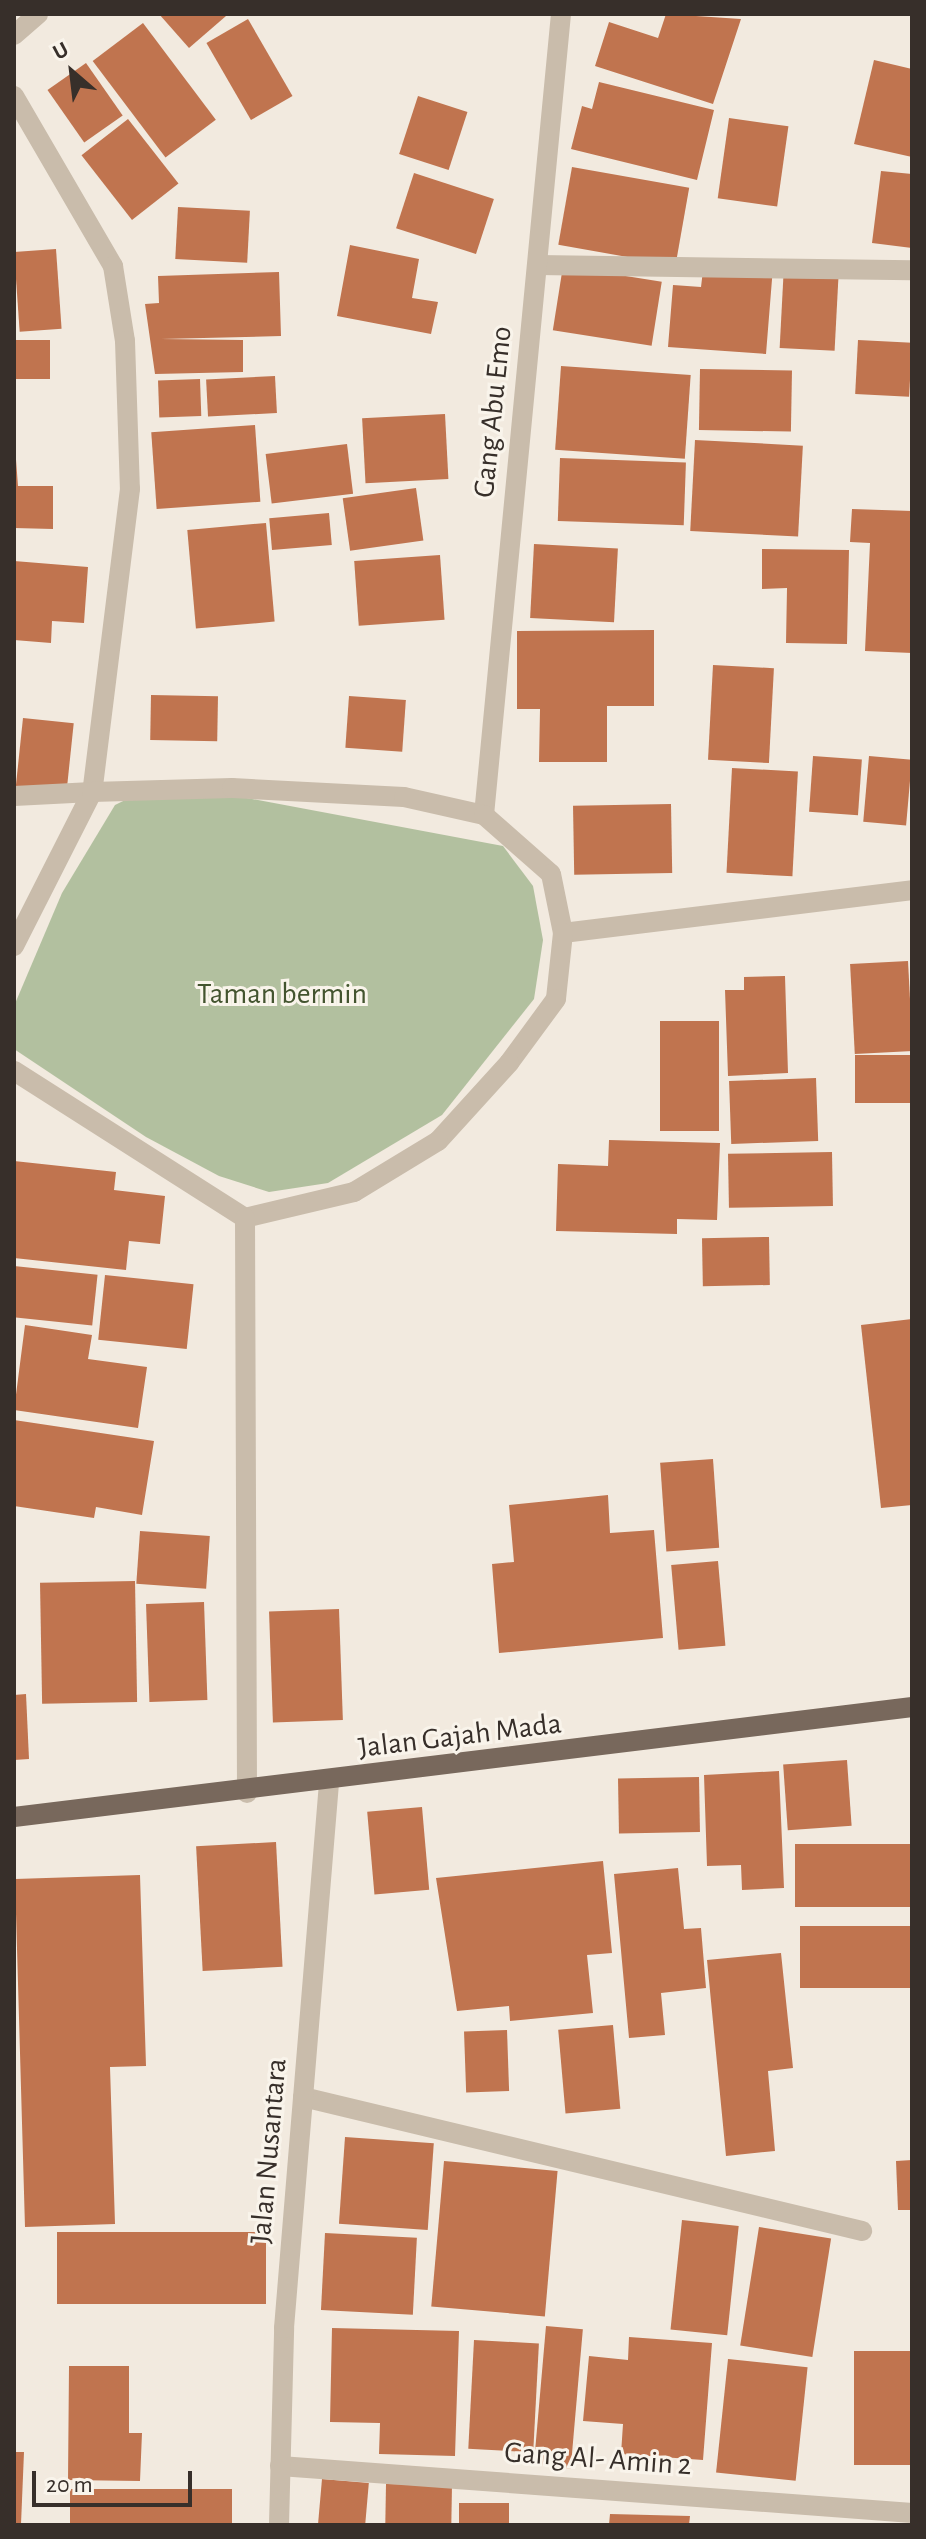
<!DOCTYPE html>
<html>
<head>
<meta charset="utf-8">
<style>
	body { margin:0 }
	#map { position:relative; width:926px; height:2539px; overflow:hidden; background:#f2eadf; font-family:"Alegreya Sans",sans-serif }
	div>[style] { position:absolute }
	.green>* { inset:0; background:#b2c09f }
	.building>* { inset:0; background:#c0744f; transform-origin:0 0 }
	.minor>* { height:20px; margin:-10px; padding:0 10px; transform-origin:10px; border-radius:10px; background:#c9bcab }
	.major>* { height:20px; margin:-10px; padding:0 10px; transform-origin:10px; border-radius:10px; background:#78685c }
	span { translate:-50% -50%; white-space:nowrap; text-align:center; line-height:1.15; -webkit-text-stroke:6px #f9f4eb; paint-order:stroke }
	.street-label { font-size:30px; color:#372f2a }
	.park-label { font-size:30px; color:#43542f }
	.frame { position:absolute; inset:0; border:16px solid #372f2a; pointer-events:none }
	.north { position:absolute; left:32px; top:32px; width:80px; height:80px; -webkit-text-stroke:6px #f9f4eb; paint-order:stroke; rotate:332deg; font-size:22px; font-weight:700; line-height:32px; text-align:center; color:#372f2a }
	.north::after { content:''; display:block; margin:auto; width:28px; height:36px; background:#372f2a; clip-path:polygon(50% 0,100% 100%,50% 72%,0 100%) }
	.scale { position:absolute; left:32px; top:2471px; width:160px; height:36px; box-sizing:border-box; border:4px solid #372f2a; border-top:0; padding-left:10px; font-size:24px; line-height:28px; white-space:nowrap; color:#372f2a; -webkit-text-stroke:6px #f9f4eb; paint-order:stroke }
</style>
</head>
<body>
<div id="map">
	<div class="green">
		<i style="clip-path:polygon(162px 782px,503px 846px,533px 886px,543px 940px,534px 999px,442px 1115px,328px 1183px,269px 1192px,219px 1176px,146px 1137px,14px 1049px,14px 1006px,62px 893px,115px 805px)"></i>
	</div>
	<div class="building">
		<i style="clip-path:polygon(159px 14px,225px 14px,226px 16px,189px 48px)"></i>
		<i style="clip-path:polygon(666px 14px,741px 19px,713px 104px,595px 66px,609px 22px,658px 38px)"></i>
		<i style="left:248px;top:19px;width:89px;height:48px;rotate:60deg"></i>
		<i style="left:143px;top:23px;width:121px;height:63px;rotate:53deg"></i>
		<i style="clip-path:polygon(874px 60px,912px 69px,912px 157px,854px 144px)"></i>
		<i style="left:86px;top:63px;width:64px;height:47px;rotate:55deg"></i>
		<i style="clip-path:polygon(599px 82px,714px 110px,697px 180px,571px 149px,582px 106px,592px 109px)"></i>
		<i style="left:418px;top:96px;width:52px;height:61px;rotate:18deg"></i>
		<i style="left:729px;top:118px;width:60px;height:81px;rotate:8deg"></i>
		<i style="left:128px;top:119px;width:82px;height:59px;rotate:52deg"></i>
		<i style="left:572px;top:167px;width:119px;height:79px;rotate:10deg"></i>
		<i style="clip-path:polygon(881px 171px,912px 174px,912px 248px,872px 243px)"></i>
		<i style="left:414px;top:173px;width:84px;height:58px;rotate:18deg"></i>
		<i style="left:178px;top:207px;width:72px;height:52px;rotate:3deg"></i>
		<i style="clip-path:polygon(350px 245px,419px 259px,412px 298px,438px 302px,431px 334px,337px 316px)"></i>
		<i style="left:56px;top:249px;width:80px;height:42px;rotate:86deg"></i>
		<i style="clip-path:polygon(704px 262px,773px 267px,766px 354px,668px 347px,673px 285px,701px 287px)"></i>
		<i style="left:784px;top:265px;width:55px;height:83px;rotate:3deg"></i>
		<i style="left:563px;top:266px;width:100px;height:65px;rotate:9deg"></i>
		<i style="clip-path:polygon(279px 272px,281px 336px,161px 339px,243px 340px,243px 372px,155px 374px,145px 304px,159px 303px,158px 276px)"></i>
		<i style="left:50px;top:340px;width:39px;height:36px;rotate:90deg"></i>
		<i style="left:858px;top:340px;width:54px;height:54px;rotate:3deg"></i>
		<i style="left:561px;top:366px;width:130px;height:84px;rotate:4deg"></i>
		<i style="left:700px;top:369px;width:92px;height:61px;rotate:1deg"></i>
		<i style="left:275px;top:376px;width:37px;height:69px;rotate:87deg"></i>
		<i style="left:200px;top:379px;width:37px;height:42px;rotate:88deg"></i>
		<i style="left:445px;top:414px;width:65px;height:83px;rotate:87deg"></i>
		<i style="left:255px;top:425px;width:77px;height:104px;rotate:86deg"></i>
		<i style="clip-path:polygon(14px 433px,18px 486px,53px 486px,53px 529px,14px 528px)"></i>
		<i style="left:695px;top:440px;width:108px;height:91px;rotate:3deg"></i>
		<i style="left:347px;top:444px;width:50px;height:82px;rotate:83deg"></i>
		<i style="left:560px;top:458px;width:126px;height:63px;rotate:2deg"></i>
		<i style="left:416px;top:488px;width:53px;height:74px;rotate:82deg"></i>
		<i style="clip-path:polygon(852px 509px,912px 511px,912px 653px,865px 651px,870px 543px,850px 542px)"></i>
		<i style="left:329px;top:513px;width:32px;height:60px;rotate:85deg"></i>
		<i style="left:266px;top:523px;width:99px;height:79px;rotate:85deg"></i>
		<i style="left:534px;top:544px;width:84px;height:74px;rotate:3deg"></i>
		<i style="clip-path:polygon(762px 549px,849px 550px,847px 644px,786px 643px,787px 588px,762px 589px)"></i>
		<i style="left:440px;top:555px;width:65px;height:86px;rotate:86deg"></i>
		<i style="clip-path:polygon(14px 561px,88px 567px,84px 623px,52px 621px,51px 643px,14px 640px)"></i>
		<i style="clip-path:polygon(654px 630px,654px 706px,607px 706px,607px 762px,539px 762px,540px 709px,517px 709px,517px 631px)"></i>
		<i style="left:713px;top:665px;width:61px;height:95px;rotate:3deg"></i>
		<i style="left:151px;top:695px;width:67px;height:45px;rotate:1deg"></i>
		<i style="left:349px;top:696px;width:57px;height:52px;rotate:4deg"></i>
		<i style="left:23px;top:718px;width:51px;height:79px;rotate:6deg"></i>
		<i style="left:813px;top:756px;width:49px;height:56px;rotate:4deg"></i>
		<i style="left:869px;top:756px;width:43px;height:66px;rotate:5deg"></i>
		<i style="left:732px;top:768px;width:66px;height:105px;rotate:3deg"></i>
		<i style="left:671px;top:804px;width:69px;height:98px;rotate:89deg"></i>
		<i style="left:908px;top:961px;width:90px;height:58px;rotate:87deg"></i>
		<i style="clip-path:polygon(785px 976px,788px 1073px,728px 1076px,725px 990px,744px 990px,744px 977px)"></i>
		<i style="left:719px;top:1021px;width:110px;height:59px;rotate:90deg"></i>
		<i style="left:912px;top:1055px;width:48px;height:57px;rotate:90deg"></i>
		<i style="left:816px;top:1078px;width:63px;height:87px;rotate:88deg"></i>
		<i style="clip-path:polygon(609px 1140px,720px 1143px,717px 1220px,677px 1219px,677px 1234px,556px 1231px,558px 1164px,608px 1166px)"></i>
		<i style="left:832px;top:1152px;width:54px;height:104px;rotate:89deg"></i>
		<i style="clip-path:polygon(14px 1161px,116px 1172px,114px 1190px,165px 1196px,160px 1244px,129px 1241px,126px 1270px,14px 1258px)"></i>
		<i style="left:769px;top:1237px;width:48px;height:67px;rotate:89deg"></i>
		<i style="left:14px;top:1266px;width:84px;height:51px;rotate:6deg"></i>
		<i style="left:105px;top:1275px;width:89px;height:65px;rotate:6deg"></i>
		<i style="clip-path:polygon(912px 1319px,912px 1505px,881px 1508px,861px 1325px)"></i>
		<i style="clip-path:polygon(25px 1325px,92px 1335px,88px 1359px,147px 1367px,138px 1428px,14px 1410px)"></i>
		<i style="clip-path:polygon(14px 1420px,154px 1441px,142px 1515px,96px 1507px,94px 1518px,14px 1506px)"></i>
		<i style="left:713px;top:1459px;width:89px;height:53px;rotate:86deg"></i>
		<i style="clip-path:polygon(608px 1495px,610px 1533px,654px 1530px,663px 1638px,499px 1653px,492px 1564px,514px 1562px,509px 1505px)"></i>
		<i style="left:140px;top:1531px;width:70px;height:53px;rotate:4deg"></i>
		<i style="left:718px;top:1561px;width:85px;height:47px;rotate:85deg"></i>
		<i style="left:135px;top:1581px;width:121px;height:95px;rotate:89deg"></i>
		<i style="left:204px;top:1602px;width:98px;height:58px;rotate:88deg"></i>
		<i style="left:339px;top:1609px;width:111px;height:70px;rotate:88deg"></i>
		<i style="clip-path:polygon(26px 1694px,29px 1759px,14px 1760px,14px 1695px)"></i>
		<i style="left:847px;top:1760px;width:66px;height:64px;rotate:86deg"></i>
		<i style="clip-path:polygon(779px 1771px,784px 1888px,742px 1890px,741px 1865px,707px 1866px,704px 1775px)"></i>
		<i style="left:699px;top:1777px;width:55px;height:81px;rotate:89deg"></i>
		<i style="left:422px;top:1807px;width:83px;height:55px;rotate:85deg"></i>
		<i style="left:276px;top:1842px;width:125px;height:80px;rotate:87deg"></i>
		<i style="left:912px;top:1844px;width:63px;height:117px;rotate:90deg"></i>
		<i style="clip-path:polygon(603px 1861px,612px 1953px,587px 1955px,593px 2013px,510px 2021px,509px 2006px,457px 2011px,436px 1878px)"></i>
		<i style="clip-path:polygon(678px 1868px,684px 1929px,701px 1928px,706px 1988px,661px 1993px,665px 2035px,629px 2038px,614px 1874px)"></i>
		<i style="clip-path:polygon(140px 1875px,146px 2066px,110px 2067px,115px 2224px,25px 2227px,15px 1879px)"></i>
		<i style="left:912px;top:1926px;width:62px;height:112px;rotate:90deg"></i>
		<i style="clip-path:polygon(781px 1953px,793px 2068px,768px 2071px,775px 2151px,726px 2156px,707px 1960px)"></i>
		<i style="left:613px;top:2025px;width:84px;height:55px;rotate:85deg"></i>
		<i style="left:507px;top:2030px;width:61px;height:43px;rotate:88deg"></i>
		<i style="left:345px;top:2137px;width:89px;height:87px;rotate:4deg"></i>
		<i style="clip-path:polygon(912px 2160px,912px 2210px,898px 2210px,896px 2161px)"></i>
		<i style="left:444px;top:2161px;width:114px;height:146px;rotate:5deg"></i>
		<i style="left:682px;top:2220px;width:57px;height:110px;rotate:6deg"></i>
		<i style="left:759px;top:2227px;width:73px;height:120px;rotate:9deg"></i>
		<i style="left:57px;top:2232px;width:209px;height:72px"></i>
		<i style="left:325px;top:2233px;width:92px;height:77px;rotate:3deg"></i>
		<i style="left:546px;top:2326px;width:37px;height:140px;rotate:5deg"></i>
		<i style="clip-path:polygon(332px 2328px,459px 2331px,455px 2456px,379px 2454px,380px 2423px,330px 2422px)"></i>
		<i style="clip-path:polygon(629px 2337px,712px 2343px,703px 2460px,621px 2454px,623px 2424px,583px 2421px,589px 2356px,628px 2360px)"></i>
		<i style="left:474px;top:2340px;width:65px;height:109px;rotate:3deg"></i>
		<i style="left:854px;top:2351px;width:58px;height:114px"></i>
		<i style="left:728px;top:2359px;width:80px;height:114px;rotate:6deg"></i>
		<i style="clip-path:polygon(69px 2366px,129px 2366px,129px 2433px,142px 2433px,140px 2481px,68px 2480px)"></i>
		<i style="clip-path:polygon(14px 2452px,24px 2452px,21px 2524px,14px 2524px)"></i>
		<i style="left:322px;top:2479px;width:47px;height:46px;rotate:5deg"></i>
		<i style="left:386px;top:2484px;width:66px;height:41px;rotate:1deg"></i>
		<i style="left:70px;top:2489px;width:162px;height:36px"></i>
		<i style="left:459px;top:2503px;width:50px;height:22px"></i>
		<i style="clip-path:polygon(610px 2514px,690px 2516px,689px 2525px,609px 2525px)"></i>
	</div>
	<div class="minor">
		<i style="left:14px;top:35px;width:32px;rotate:-41deg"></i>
		<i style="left:14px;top:96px;width:197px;rotate:59.8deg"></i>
		<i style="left:113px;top:266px;width:76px;rotate:80.9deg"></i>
		<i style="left:125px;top:341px;width:148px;rotate:88.1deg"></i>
		<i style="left:130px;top:489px;width:305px;rotate:97.1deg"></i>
		<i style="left:92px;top:792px;width:78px;rotate:177.1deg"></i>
		<i style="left:538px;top:265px;width:374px;rotate:0.8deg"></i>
		<i style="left:484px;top:815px;width:805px;rotate:-84.51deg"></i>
		<i style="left:563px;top:933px;width:352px;rotate:-7deg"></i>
		<i style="left:14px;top:946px;width:173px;rotate:-63.1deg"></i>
		<i style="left:92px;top:792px;width:140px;rotate:-1.6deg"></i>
		<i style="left:232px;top:788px;width:172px;rotate:3deg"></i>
		<i style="left:404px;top:797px;width:82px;rotate:12.7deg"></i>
		<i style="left:484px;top:815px;width:89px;rotate:41.4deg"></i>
		<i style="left:551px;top:874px;width:60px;rotate:78.5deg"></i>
		<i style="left:563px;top:933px;width:66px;rotate:96.1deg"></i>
		<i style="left:556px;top:999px;width:79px;rotate:126.3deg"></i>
		<i style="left:509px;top:1063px;width:105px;rotate:132.3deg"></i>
		<i style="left:438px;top:1141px;width:98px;rotate:148.7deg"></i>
		<i style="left:354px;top:1192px;width:112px;rotate:166.6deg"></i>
		<i style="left:245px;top:1218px;width:274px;rotate:-147.5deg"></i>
		<i style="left:245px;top:1218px;width:575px;rotate:89.8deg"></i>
		<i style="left:303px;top:2097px;width:575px;rotate:13.48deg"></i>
		<i style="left:280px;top:2466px;width:634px;rotate:4.25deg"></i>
		<i style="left:279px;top:2525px;width:197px;rotate:-88.5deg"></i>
		<i style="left:284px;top:2328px;width:547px;rotate:-85.28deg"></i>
	</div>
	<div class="major">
		<i style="left:14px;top:1817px;width:905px;rotate:-6.98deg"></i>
	</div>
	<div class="street-label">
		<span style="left:493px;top:412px;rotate:-84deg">Gang Abu Emo</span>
		<span style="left:460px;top:1736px;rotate:-7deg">Jalan Gajah Mada</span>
		<span style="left:269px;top:2151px;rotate:-85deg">Jalan Nusantara</span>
		<span style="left:598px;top:2459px;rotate:4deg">Gang Al- Amin 2</span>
	</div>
	<div class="park-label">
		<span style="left:282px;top:994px">Taman bermin</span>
	</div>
	<div class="frame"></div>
	<div class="north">U</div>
	<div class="scale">20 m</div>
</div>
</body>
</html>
